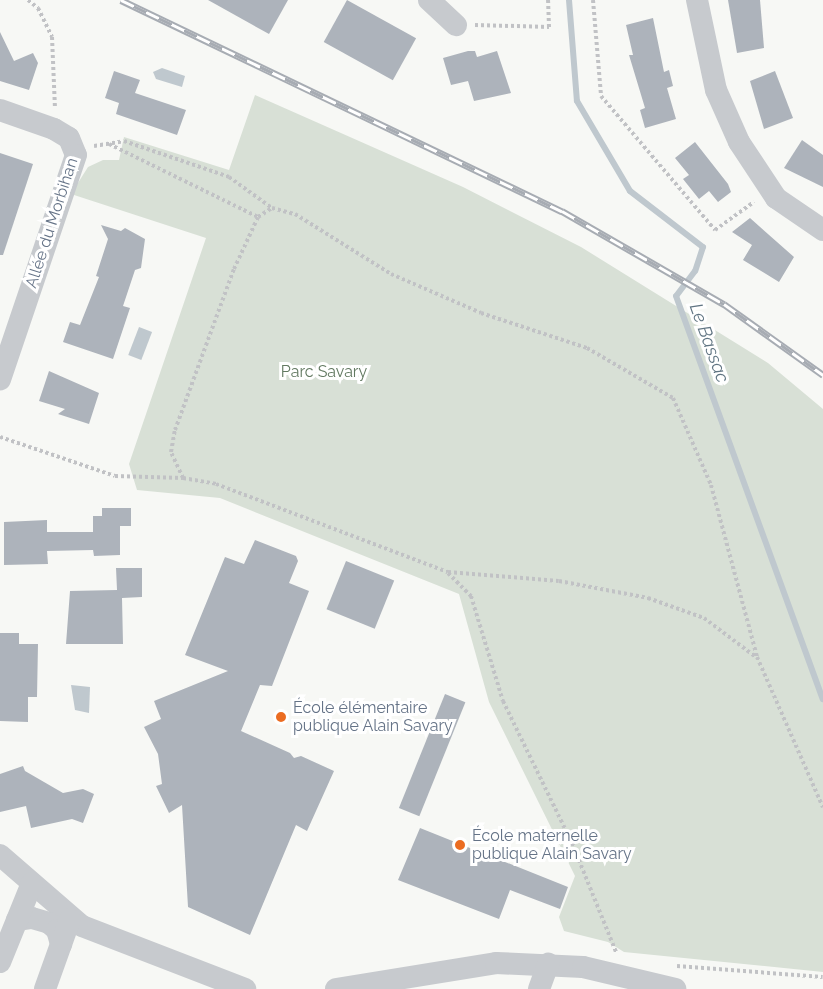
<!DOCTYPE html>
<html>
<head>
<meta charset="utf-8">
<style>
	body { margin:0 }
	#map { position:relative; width:823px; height:989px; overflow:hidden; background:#f7f8f5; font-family:Raleway,sans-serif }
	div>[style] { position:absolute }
	.green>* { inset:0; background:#d8e0d6 }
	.water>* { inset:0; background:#bfc8ce; transform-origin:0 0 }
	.stream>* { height:6px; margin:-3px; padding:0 3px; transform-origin:3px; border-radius:3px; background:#bfc8ce }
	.building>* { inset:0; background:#adb3bb; transform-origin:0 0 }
	.path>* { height:4px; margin-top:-2px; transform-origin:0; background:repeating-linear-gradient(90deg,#c1c2c5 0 3px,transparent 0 6px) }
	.street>* { height:22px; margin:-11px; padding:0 11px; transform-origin:11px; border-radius:11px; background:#c7cace }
	.rail>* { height:7px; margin-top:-3.5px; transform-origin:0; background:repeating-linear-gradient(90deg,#fff 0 14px,#a7acb3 0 28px); box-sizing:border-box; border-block:2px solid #a7acb3 }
	.dots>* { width:16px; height:16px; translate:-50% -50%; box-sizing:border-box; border:3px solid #fff; border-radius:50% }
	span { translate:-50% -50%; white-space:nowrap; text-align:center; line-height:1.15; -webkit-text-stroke:6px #fff; paint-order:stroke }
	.street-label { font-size:16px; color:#657387 }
	.park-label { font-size:16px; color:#627961 }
	.poi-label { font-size:16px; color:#657387 }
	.left { translate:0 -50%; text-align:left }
	.water-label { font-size:18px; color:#617583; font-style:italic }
</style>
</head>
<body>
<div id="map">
	<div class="green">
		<i style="clip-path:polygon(255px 95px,463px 187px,581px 247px,768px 363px,823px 409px,823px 972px,624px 952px,608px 942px,564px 931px,559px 917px,575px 876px,489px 702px,459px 594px,220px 498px,137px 490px,129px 464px,206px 238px,71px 194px,88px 167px,103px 160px,119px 160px,124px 137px,229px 170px)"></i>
	</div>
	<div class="water">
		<i style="clip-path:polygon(162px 68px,185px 76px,182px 87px,156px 79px,153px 72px)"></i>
		<i style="left:139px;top:327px;width:14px;height:30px;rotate:21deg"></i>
		<i style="clip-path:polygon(71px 685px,90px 687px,89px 713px,75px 710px)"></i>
	</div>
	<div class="stream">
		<i style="left:569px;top:0;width:101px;rotate:85.5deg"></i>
		<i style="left:577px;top:101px;width:104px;rotate:59.5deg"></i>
		<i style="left:630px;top:191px;width:92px;rotate:37.5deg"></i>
		<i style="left:703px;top:247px;width:25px;rotate:108deg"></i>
		<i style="left:695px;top:271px;width:31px;rotate:127deg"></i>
		<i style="left:676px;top:296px;width:429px;rotate:70deg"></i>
	</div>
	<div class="building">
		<i style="clip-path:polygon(208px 0,288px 0,269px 34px)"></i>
		<i style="left:347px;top:0;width:79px;height:48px;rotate:29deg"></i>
		<i style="clip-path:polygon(728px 0,760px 0,764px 48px,737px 53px)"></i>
		<i style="clip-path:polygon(653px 18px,664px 72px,669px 70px,673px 86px,667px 88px,676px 119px,645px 128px,640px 110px,645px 108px,629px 55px,633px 55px,626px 25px)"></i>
		<i style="clip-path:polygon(0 32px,14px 61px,33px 53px,38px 63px,29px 90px,0 81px)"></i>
		<i style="clip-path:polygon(468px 51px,475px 51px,477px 57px,497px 51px,511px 93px,474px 101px,468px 81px,451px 85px,443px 58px)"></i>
		<i style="clip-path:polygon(114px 71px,140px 80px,135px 93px,186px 110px,177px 135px,116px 114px,119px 103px,105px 98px)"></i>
		<i style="clip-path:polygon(775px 71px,793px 118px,764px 129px,750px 81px)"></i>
		<i style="clip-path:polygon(802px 140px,823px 155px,823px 187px,784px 168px)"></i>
		<i style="clip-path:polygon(695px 142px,728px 184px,731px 192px,718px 202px,709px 191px,699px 199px,683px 179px,689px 175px,675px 158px)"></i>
		<i style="clip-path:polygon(0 153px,33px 164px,3px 255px,0 255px)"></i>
		<i style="clip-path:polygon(750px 218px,794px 257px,779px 282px,743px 260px,752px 245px,732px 232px)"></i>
		<i style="clip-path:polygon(101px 225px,121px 231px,125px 228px,145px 239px,141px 268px,135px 270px,123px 306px,130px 308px,113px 359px,63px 342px,70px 322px,80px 325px,99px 277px,96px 276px,108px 239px)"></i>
		<i style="clip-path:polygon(49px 371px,99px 393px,89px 424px,58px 414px,65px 409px,39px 401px)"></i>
		<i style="clip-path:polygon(102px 508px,131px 508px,131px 526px,120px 526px,120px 555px,94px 556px,93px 550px,47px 551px,48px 564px,4px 565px,4px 522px,47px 520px,47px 532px,93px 532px,93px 516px,102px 516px)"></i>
		<i style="clip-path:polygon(255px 540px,296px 556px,298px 561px,289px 583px,309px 591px,272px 686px,260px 685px,241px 731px,290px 753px,294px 758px,301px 756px,334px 771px,307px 831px,296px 825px,250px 935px,188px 907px,182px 805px,169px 813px,156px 786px,162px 784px,158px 754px,144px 727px,161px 719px,154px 701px,228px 671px,185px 655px,225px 557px,244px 564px)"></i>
		<i style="left:346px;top:561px;width:52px;height:52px;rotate:22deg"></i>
		<i style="clip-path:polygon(116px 568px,142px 568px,142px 597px,122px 598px,123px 644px,66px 644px,70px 591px,117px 590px)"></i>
		<i style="clip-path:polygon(0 633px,19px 633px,19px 644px,38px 644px,37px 697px,28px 697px,28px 722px,0 721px)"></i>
		<i style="left:445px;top:694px;width:22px;height:123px;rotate:22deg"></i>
		<i style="clip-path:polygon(23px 766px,25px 771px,63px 793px,83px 789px,94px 794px,83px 823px,72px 819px,31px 828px,26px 806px,0 812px,0 774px)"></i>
		<i style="clip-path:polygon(420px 828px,568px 887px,560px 909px,510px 890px,499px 919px,398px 880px)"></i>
	</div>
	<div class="path">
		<i style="left:28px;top:0;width:13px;rotate:39deg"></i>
		<i style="left:38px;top:8px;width:32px;rotate:64deg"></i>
		<i style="left:52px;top:37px;width:71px;rotate:87.6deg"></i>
		<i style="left:593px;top:0;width:96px;rotate:85.2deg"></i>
		<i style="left:601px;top:96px;width:176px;rotate:49.6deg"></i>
		<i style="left:715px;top:230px;width:48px;rotate:-35.7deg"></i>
		<i style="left:475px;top:25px;width:74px;rotate:1.5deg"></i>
		<i style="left:549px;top:27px;width:27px;rotate:-92deg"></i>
		<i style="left:109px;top:144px;width:166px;rotate:26.1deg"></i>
		<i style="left:94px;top:146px;width:30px;rotate:-9deg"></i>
		<i style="left:124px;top:141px;width:111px;rotate:18.9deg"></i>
		<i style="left:229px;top:177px;width:53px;rotate:35.8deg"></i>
		<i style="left:272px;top:208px;width:24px;rotate:15deg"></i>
		<i style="left:295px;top:214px;width:113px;rotate:32deg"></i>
		<i style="left:391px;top:274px;width:98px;rotate:23.4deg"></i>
		<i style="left:481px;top:313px;width:112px;rotate:18.3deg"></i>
		<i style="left:587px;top:348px;width:99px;rotate:30.2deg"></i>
		<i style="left:673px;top:398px;width:95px;rotate:66.4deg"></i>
		<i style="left:711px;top:485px;width:178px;rotate:75deg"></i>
		<i style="left:757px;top:657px;width:164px;rotate:66.3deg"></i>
		<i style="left:0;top:437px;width:121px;rotate:18.7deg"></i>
		<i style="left:115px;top:476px;width:68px;rotate:1.7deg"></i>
		<i style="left:183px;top:478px;width:34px;rotate:10deg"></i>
		<i style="left:216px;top:484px;width:248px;rotate:20.8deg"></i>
		<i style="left:448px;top:572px;width:111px;rotate:4.6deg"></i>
		<i style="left:559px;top:581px;width:91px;rotate:10.8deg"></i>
		<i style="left:648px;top:598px;width:59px;rotate:19.7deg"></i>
		<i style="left:704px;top:618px;width:65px;rotate:36.9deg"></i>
		<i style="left:183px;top:478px;width:29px;rotate:-115deg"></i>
		<i style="left:171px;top:452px;width:22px;rotate:-80deg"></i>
		<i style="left:175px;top:430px;width:171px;rotate:-69.9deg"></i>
		<i style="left:234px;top:269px;width:57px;rotate:-65.2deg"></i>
		<i style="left:258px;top:217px;width:17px;rotate:-33deg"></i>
		<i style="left:448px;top:573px;width:33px;rotate:45deg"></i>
		<i style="left:471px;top:596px;width:110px;rotate:73.1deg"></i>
		<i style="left:503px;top:701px;width:158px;rotate:64.1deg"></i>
		<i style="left:572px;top:843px;width:118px;rotate:68deg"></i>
		<i style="left:677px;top:966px;width:146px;rotate:4.3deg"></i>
	</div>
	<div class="street">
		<i style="left:429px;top:0;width:37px;rotate:43deg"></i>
		<i style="left:697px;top:0;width:92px;rotate:78.1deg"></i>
		<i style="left:716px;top:90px;width:57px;rotate:66.1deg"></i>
		<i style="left:739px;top:142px;width:67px;rotate:56.5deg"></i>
		<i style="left:776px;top:198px;width:57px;rotate:34.2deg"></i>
		<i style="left:0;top:110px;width:57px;rotate:19.4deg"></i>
		<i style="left:54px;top:129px;width:17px;rotate:31deg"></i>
		<i style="left:69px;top:138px;width:18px;rotate:68deg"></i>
		<i style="left:76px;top:155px;width:237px;rotate:108.7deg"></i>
		<i style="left:0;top:855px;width:108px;rotate:40.9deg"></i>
		<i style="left:82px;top:926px;width:175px;rotate:21.1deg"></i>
		<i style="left:17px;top:920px;width:15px;rotate:-8deg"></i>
		<i style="left:32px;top:918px;width:18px;rotate:16deg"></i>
		<i style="left:49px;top:923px;width:11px;rotate:41deg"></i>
		<i style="left:57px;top:930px;width:15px;rotate:74deg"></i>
		<i style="left:0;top:962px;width:85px;rotate:-67.9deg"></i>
		<i style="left:45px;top:989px;width:74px;rotate:-70.3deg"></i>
		<i style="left:336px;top:989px;width:162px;rotate:-9.2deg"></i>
		<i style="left:496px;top:963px;width:87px;rotate:2.6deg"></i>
		<i style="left:583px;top:967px;width:95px;rotate:13.4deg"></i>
		<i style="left:539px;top:989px;width:27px;rotate:-70deg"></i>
	</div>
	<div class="rail">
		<i style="left:121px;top:0;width:489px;rotate:25.6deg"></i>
		<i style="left:562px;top:211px;width:187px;rotate:29.9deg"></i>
		<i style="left:724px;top:304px;width:122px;rotate:35.6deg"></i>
	</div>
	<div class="dots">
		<i style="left:281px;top:717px;background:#eb6c21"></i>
		<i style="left:460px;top:845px;background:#eb6c21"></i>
	</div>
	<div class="street-label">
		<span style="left:52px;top:223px;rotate:-72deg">Allée du Morbihan</span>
	</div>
	<div class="park-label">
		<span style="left:324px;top:372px">Parc Savary</span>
	</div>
	<div class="poi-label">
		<span class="left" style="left:293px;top:717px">École élémentaire<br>publique Alain Savary</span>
		<span class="left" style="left:472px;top:845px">École maternelle<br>publique Alain Savary</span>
	</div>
	<div class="water-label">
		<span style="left:709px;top:343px;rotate:70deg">Le Bassac</span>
	</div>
</div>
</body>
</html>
